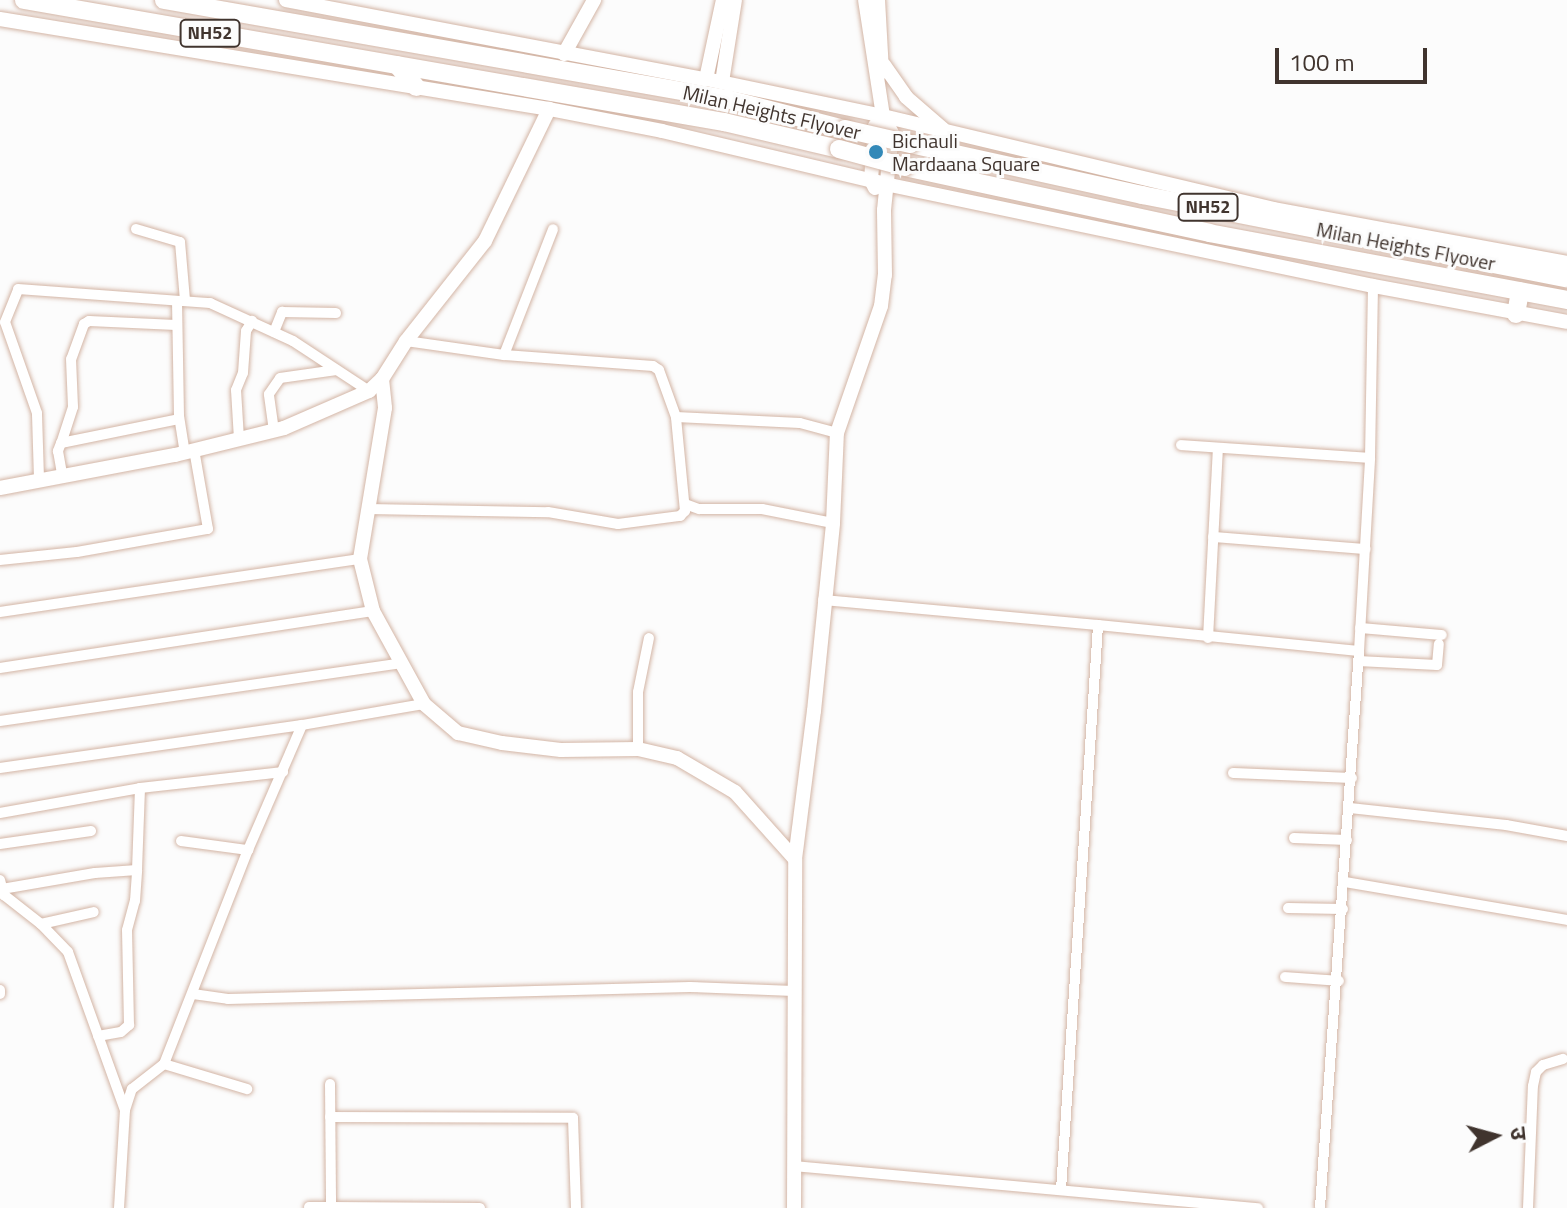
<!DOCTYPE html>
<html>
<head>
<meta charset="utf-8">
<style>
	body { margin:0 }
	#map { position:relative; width:1567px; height:1208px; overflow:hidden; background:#fcfcfc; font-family:"Titillium Web","Noto Sans Devanagari",sans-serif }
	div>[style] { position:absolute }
	.roads { filter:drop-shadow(0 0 2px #d3b5a5) drop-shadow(0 0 2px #d3b5a5) }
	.street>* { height:10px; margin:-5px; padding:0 5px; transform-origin:5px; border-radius:5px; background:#fff }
	.secondary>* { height:14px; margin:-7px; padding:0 7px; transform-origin:7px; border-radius:7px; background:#fff }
	.highway>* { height:18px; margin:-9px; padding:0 9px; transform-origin:9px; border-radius:9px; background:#fff }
	.bridges { filter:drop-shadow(0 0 2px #d3b5a5) drop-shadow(0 0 2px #d3b5a5) }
	.highway-bridge>* { height:18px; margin:-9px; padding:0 9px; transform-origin:9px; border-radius:9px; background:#fff }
	.dots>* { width:22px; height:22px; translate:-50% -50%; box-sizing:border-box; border:4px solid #fcfcfc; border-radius:50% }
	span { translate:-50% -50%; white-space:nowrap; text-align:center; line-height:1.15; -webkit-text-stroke:6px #fcfcfc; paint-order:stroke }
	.shield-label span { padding:2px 6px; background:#fcfcfc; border:2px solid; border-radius:6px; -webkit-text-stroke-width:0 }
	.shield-label { font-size:18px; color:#40342e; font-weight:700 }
	.street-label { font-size:20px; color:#40342e }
	.poi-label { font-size:20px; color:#40342e }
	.left { translate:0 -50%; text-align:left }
	.north { position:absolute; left:1455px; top:1096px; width:80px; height:80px; -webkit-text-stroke:6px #fcfcfc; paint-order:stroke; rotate:84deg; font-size:22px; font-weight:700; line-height:32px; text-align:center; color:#40342e }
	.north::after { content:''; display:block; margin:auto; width:28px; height:36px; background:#40342e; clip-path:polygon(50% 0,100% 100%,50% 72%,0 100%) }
	.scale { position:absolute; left:1275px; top:48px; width:152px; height:36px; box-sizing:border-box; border:4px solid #40342e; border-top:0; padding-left:10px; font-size:24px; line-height:28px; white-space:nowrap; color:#40342e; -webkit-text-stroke:6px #fcfcfc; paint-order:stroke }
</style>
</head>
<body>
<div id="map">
	<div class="roads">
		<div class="street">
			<i style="left:136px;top:229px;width:46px;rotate:16.5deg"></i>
			<i style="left:180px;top:242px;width:58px;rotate:85.1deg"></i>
			<i style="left:177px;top:301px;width:115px;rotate:89deg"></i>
			<i style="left:179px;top:416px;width:36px;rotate:81deg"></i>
			<i style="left:176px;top:325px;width:87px;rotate:-177.4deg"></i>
			<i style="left:89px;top:321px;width:6px;rotate:149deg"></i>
			<i style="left:84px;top:324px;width:37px;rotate:110deg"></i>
			<i style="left:71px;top:359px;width:48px;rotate:87.6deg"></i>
			<i style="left:73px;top:407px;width:38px;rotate:108deg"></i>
			<i style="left:61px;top:443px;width:120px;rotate:-11.5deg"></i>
			<i style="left:274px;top:332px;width:22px;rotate:-68deg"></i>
			<i style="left:282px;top:312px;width:54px;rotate:1.1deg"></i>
			<i style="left:504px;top:355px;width:135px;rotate:-68.7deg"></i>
			<i style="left:676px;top:417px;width:124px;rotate:2.8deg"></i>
			<i style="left:800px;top:423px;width:38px;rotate:15deg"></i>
			<i style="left:274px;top:431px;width:37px;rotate:-98deg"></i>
			<i style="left:269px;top:394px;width:19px;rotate:-55deg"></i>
			<i style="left:280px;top:378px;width:57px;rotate:-8.1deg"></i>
			<i style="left:239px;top:439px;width:49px;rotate:-93.5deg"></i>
			<i style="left:236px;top:390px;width:18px;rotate:-68deg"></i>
			<i style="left:243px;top:373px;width:42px;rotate:-85.9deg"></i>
			<i style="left:246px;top:331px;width:12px;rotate:-59deg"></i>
			<i style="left:61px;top:443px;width:9px;rotate:111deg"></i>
			<i style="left:58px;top:451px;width:23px;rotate:80deg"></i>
			<i style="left:1181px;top:445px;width:189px;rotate:3.9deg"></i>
			<i style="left:39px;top:478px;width:65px;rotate:-91.8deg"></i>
			<i style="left:37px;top:413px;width:96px;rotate:-109.4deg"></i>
			<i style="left:5px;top:322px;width:35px;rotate:-68deg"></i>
			<i style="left:18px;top:289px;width:193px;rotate:4.2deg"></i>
			<i style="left:210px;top:303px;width:91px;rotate:24.6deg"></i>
			<i style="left:293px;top:341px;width:91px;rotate:33.3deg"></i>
			<i style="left:685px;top:504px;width:15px;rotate:20deg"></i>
			<i style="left:699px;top:509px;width:63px"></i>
			<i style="left:762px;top:509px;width:72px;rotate:11.2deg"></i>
			<i style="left:368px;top:509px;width:180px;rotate:1deg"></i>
			<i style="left:548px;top:512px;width:71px;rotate:9.7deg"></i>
			<i style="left:618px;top:524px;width:63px;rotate:-7.4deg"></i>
			<i style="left:680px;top:516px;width:7px;rotate:-45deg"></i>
			<i style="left:685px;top:511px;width:94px;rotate:-95.5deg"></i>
			<i style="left:676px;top:417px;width:50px;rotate:-109.9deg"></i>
			<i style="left:659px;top:370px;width:7px;rotate:-146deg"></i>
			<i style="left:653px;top:366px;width:149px;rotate:-175.8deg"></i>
			<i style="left:504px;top:355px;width:99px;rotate:-171.9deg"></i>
			<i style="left:1213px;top:537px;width:153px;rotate:4.5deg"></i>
			<i style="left:0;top:560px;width:77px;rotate:-5.9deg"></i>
			<i style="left:77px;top:552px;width:133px;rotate:-10deg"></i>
			<i style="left:208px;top:529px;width:80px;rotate:-100deg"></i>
			<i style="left:823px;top:600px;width:276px;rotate:5.2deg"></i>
			<i style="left:0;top:612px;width:364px;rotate:-8.4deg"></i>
			<i style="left:1360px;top:628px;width:82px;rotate:4.9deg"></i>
			<i style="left:1208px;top:638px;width:190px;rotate:-87deg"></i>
			<i style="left:1359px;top:651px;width:193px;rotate:-86.7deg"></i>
			<i style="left:1370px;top:458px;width:172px;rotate:-89deg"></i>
			<i style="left:1358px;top:661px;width:79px;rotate:2.9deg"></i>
			<i style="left:1437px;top:665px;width:21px;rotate:-85deg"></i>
			<i style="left:0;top:668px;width:377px;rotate:-8.7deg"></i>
			<i style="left:0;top:721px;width:406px;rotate:-8.2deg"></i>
			<i style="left:638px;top:749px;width:57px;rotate:-90deg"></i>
			<i style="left:638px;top:692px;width:55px;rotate:-78.5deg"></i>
			<i style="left:0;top:768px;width:305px;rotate:-8.1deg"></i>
			<i style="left:1233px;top:773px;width:119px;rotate:2.4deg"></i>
			<i style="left:1350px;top:808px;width:157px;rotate:6.2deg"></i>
			<i style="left:1506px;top:825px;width:62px;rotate:10.2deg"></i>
			<i style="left:0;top:813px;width:142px;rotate:-10.1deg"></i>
			<i style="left:140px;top:788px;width:144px;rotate:-6.4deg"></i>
			<i style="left:1294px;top:838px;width:53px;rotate:2.2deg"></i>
			<i style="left:181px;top:841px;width:68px;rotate:7.7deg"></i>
			<i style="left:0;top:844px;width:92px;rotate:-8.1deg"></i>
			<i style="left:0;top:880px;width:16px;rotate:75deg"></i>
			<i style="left:4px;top:895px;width:47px;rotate:38.1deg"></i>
			<i style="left:41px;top:924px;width:39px;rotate:46deg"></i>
			<i style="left:68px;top:952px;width:168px;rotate:70.2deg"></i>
			<i style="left:1345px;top:882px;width:225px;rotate:9.7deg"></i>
			<i style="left:2px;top:889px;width:94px;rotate:-9.8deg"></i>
			<i style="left:95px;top:873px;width:42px;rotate:-4.1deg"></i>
			<i style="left:137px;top:870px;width:82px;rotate:-87.9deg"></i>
			<i style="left:1288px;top:908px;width:55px;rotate:1deg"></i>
			<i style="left:41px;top:924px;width:54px;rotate:-12.8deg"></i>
			<i style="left:1285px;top:977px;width:54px;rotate:4.2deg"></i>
			<i style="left:0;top:990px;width:4px;rotate:90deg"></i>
			<i style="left:193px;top:994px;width:35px;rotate:8deg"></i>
			<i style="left:228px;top:999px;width:462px;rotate:-1.5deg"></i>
			<i style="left:690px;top:987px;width:104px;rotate:2.2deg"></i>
			<i style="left:98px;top:1036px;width:23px;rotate:-10deg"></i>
			<i style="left:121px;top:1032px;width:11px;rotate:-41deg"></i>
			<i style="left:129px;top:1025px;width:95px;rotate:-91.2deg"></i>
			<i style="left:127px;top:930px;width:30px;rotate:-75deg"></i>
			<i style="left:135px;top:901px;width:31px;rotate:-86deg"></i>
			<i style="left:164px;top:1064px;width:87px;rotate:16.8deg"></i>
			<i style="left:330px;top:1084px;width:123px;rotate:89.5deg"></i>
			<i style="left:331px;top:1207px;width:149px;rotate:0.4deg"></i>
			<i style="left:330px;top:1117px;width:243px;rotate:0.2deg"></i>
			<i style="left:573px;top:1118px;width:90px;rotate:88.1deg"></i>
			<i style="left:793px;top:1166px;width:467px;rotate:5.2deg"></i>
			<i style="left:1061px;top:1190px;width:566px;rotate:-86.25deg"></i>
			<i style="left:1098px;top:625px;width:262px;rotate:5.7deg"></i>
			<i style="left:1359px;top:651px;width:558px;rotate:94.01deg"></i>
			<i style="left:309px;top:1207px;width:22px"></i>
			<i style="left:119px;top:1208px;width:98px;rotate:-86.5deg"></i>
			<i style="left:125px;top:1110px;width:22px;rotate:-72deg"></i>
			<i style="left:132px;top:1089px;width:41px;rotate:-38deg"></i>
			<i style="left:164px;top:1064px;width:230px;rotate:-68.6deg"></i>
			<i style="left:248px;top:850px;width:136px;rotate:-66.6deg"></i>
			<i style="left:302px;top:725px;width:124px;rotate:-9.8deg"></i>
			<i style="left:1528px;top:1208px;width:122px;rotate:-87.7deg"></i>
			<i style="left:1533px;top:1086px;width:14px;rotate:-78deg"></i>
			<i style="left:1536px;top:1072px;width:10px;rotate:-45deg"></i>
			<i style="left:1543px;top:1065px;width:21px;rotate:-17deg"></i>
		</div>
		<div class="secondary">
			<i style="left:286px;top:0;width:427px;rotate:10.7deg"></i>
			<i style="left:706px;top:79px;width:181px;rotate:11.8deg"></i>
			<i style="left:883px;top:116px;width:401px;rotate:13.4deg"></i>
			<i style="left:1273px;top:209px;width:299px;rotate:10.4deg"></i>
			<i style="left:878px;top:0;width:72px;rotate:86.8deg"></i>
			<i style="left:0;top:19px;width:556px;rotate:9.31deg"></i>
			<i style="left:549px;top:109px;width:115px;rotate:11deg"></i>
			<i style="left:662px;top:131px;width:234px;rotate:13.3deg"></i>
			<i style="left:890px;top:185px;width:493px;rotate:11.8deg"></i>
			<i style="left:1373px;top:286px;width:197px;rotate:10.5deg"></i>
			<i style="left:564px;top:54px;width:62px;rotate:-60.9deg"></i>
			<i style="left:884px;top:65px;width:39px;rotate:55deg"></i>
			<i style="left:906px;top:97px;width:49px;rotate:40.9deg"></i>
			<i style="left:706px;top:79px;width:81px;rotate:-77.9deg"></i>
			<i style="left:722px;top:82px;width:83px;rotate:-81deg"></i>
			<i style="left:875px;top:188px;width:9px;rotate:-117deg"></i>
			<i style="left:871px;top:180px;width:54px;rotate:-85.8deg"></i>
			<i style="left:875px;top:126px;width:13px;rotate:-51deg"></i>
			<i style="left:382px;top:379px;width:29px;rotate:84deg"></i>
			<i style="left:385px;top:408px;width:153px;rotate:99.4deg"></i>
			<i style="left:360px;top:559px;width:54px;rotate:76deg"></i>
			<i style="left:373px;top:611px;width:106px;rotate:61.3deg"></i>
			<i style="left:424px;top:704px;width:45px;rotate:40.5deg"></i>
			<i style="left:458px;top:733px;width:45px;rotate:12.8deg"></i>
			<i style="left:502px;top:743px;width:59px;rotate:6.8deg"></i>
			<i style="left:561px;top:750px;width:77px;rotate:-0.7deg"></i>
			<i style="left:638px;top:749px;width:40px;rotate:13deg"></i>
			<i style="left:677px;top:758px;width:67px;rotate:30.4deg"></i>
			<i style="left:735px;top:792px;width:90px;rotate:48.2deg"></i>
			<i style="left:0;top:488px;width:178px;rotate:-10.7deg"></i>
			<i style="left:175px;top:455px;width:112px;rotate:-13.9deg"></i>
			<i style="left:284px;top:428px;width:93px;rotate:-23.5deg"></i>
			<i style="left:369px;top:391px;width:18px;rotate:-43deg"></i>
			<i style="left:382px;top:379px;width:45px;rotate:-57.7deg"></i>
			<i style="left:406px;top:341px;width:127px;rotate:-51.7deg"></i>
			<i style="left:485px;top:241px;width:147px;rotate:-64.1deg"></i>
			<i style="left:794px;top:1208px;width:349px;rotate:-89.8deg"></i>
			<i style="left:795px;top:859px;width:149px;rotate:-82.7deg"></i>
			<i style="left:814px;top:711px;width:189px;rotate:-84.2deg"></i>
			<i style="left:833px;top:523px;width:90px;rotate:-87.5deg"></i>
			<i style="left:837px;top:433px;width:134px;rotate:-70.9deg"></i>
			<i style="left:881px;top:306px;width:31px;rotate:-83deg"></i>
			<i style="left:885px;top:275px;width:65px;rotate:-90.9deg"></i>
			<i style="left:884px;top:210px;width:77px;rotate:-84.1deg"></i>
			<i style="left:892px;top:133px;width:19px;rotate:-118deg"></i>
			<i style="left:883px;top:116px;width:117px;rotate:-98.8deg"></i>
		</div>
		<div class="highway">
			<i style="left:24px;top:0;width:711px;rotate:9.89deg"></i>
			<i style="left:724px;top:122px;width:118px;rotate:13.2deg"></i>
			<i style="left:164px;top:0;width:572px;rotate:9.97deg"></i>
			<i style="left:727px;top:99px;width:122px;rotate:14.3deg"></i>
			<i style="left:397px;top:65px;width:29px;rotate:49deg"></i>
			<i style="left:910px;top:144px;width:238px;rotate:12.4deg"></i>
			<i style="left:1142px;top:195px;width:433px;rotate:11.1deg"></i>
			<i style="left:905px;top:167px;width:311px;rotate:12.2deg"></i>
			<i style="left:1209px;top:233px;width:364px;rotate:10.6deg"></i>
			<i style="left:1516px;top:314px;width:23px;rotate:-80deg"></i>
		</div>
	</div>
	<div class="bridges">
		<div class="highway-bridge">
			<i style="left:845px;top:129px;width:67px;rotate:13deg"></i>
			<i style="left:839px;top:149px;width:68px;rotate:15.3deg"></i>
		</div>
	</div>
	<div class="dots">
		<i style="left:876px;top:152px;background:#3389b8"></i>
	</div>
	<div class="shield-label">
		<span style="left:210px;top:33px">NH52</span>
		<span style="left:1208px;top:207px">NH52</span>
	</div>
	<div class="street-label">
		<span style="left:772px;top:112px;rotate:13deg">Milan Heights Flyover</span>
		<span style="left:1406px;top:246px;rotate:11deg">Milan Heights Flyover</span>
	</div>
	<div class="poi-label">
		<span class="left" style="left:892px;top:152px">Bichauli<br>Mardaana Square</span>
	</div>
	<div class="north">उ</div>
	<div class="scale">100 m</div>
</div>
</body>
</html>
